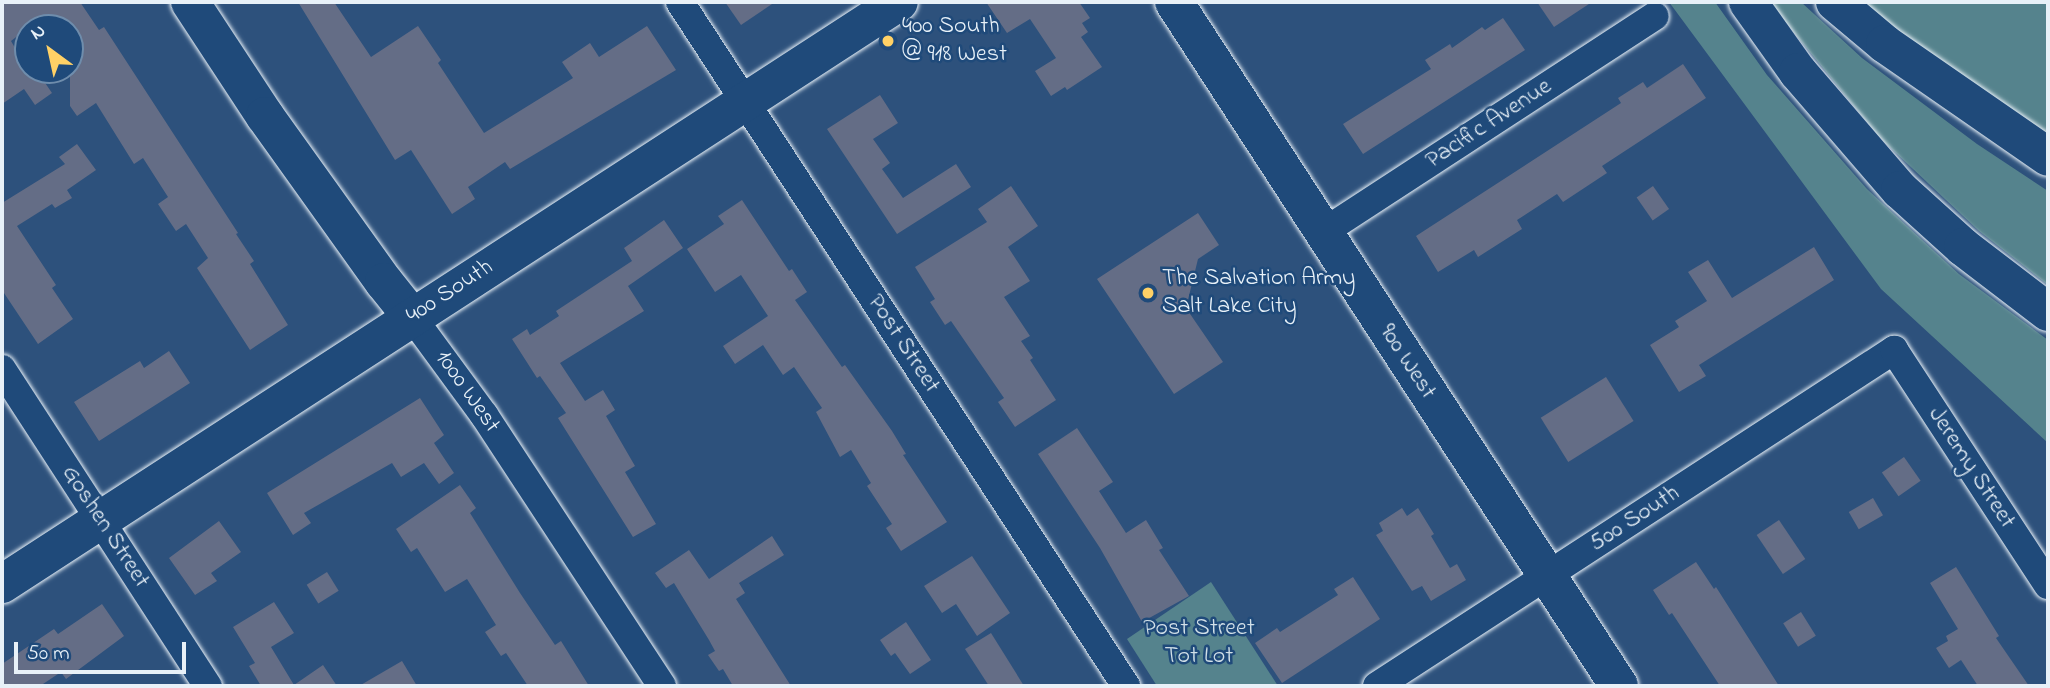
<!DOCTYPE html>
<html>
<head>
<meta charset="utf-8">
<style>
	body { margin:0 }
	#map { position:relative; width:2050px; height:688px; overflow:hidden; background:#2d517c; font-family:"Indie Flower",sans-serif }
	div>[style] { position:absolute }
	.green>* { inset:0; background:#55838d }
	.building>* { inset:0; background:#646d86; transform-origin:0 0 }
	.roads { filter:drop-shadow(0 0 2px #e8f1f8) drop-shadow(0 0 2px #e8f1f8) }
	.street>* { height:28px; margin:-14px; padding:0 14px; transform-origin:14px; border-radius:14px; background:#1f4a7a }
	.secondary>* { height:38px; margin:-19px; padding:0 19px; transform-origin:19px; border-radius:19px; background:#1f4a7a }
	.highway>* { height:38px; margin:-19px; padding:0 19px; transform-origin:19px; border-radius:19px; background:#1f4a7a }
	.dots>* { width:19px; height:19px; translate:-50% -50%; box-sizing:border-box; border:4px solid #1f4a7a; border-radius:50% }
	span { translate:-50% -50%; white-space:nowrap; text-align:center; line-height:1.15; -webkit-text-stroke:5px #1f4a7a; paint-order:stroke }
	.poi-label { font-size:24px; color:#e8f1f8 }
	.left { translate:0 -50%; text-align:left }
	.street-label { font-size:24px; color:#e8f1f8 }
	.park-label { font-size:24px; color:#d2e0e8 }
	.frame { position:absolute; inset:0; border:4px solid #e8f1f8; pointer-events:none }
	.north { position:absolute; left:14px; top:14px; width:70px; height:70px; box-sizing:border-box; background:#1f4a7a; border:2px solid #6f8dac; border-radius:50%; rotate:327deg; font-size:19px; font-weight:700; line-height:28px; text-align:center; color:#e8f1f8 }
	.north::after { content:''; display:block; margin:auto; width:24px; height:32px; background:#ffd166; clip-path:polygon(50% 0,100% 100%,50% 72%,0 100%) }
	.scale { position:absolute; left:14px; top:642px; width:172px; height:32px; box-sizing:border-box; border:4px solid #e8f1f8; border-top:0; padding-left:9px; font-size:21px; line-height:24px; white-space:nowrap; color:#e8f1f8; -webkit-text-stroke:5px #1f4a7a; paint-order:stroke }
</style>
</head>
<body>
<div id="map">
	<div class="green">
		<i style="clip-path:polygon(1669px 2px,1715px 2px,1767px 75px,1867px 189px,1959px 274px,2048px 340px,2048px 443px,1881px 289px)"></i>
		<i style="clip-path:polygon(1769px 2px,1801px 2px,1862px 58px,1977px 144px,2048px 191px,2048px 285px,1979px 231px,1880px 138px)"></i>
		<i style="clip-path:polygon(1859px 2px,2048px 2px,2048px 142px)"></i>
		<i style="clip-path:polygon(1211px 582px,1278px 686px,1157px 686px,1127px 639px)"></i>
	</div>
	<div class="building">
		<i style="clip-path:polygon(2px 2px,80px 2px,99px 30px,104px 27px,238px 233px,236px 234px,254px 261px,250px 264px,288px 325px,250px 350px,197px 268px,208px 258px,186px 224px,176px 231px,158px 204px,168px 197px,143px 158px,134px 164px,96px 103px,77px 116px,70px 106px,70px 28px,28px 28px,11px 41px,28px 70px,35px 77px,39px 74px,52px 93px,35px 105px,24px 89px,2px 104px)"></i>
		<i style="clip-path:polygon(298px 2px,334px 2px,371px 57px,418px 26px,441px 60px,438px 63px,484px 133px,573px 78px,562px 62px,590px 43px,599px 57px,647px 26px,676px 70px,510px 169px,505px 162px,468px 187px,475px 199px,452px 214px,411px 150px,395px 160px)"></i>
		<i style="clip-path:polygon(725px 2px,775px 2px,741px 25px)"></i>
		<i style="clip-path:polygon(986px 2px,1079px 2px,1090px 18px,1082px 23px,1088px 32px,1081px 37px,1102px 67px,1067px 90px,1065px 87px,1051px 96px,1035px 71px,1056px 58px,1030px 19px,1007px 33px)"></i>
		<i style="clip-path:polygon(1537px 2px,1592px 2px,1554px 27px)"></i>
		<i style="clip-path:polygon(1503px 18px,1525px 50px,1363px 154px,1343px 124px,1431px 69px,1425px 60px,1450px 44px,1452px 48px,1482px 27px,1485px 30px)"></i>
		<i style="clip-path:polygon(1683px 64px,1706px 98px,1602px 166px,1607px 173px,1563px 202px,1557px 194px,1517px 220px,1522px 229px,1478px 257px,1474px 250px,1438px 272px,1416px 236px,1621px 103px,1618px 98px,1643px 82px,1647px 88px)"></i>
		<i style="clip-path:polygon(880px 95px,898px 123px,873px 139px,890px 163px,882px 169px,903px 198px,956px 164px,971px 187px,897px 234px,827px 129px)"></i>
		<i style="clip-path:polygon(77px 144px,96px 170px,67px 190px,72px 198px,55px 208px,52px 204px,17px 226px,56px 285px,52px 288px,73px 319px,38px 344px,2px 290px,2px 203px,65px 164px,59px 157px)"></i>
		<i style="clip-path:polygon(1011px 186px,1038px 226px,1008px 247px,1030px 281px,1004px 297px,1030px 336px,1021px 341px,1033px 358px,1030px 360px,1056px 400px,1015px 427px,998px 402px,1004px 398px,951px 321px,945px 325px,930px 302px,935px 299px,915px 267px,987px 222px,978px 209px)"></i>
		<i style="left:1653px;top:186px;width:28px;height:20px;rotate:55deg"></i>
		<i style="clip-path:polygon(742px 200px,789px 271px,792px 269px,807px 292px,795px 300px,842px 367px,845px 365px,892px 431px,906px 454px,903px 455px,947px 522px,901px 551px,886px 528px,892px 524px,867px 486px,871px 483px,851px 450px,840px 457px,816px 412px,822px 408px,794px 367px,783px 375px,763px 345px,735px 364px,723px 346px,768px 316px,741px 275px,715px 292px,687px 249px,724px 224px,718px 216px)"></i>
		<i style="clip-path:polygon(1198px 213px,1219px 245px,1198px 259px,1186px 308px,1223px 362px,1174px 394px,1097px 279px)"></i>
		<i style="clip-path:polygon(664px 220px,683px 248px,628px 286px,644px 311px,560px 363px,585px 401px,603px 390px,615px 410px,606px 416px,635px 466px,625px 472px,656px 524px,633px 537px,558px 418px,566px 413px,540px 376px,537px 378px,512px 339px,527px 329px,530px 335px,559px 316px,556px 311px,632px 261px,624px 248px)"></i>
		<i style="clip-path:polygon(1814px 247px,1834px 280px,1699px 365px,1706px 376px,1679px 392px,1650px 345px,1679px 327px,1675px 321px,1707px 301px,1688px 272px,1708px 260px,1732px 298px)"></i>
		<i style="clip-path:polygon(169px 351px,190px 383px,99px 441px,74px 402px,140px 361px,144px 368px)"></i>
		<i style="left:1606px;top:377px;width:52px;height:77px;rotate:58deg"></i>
		<i style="clip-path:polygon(420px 398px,444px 435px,434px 443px,454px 473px,439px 484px,424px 463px,401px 477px,392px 463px,304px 513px,311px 523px,293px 535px,267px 493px)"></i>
		<i style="clip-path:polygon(1077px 428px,1113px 482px,1099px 491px,1126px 533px,1146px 520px,1163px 548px,1159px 550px,1189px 596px,1142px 622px,1100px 548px,1038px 454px)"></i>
		<i style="left:1904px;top:457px;width:29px;height:27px;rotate:55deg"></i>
		<i style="clip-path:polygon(460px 485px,476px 508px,470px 513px,520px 593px,555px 645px,561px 641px,589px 686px,528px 686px,506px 653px,501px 656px,485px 632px,496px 625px,467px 579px,445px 592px,417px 548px,411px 552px,396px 529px)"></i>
		<i style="left:1873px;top:498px;width:20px;height:28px;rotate:60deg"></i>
		<i style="clip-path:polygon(1402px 508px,1407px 516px,1418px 508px,1434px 534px,1431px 536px,1450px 568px,1457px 564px,1466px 580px,1431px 601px,1422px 586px,1412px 591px,1376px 535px,1383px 531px,1379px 523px)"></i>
		<i style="left:1779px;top:520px;width:47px;height:27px;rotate:56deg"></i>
		<i style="clip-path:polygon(219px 521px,241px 552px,211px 573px,217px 581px,195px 595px,169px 558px)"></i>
		<i style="clip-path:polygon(772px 536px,784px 555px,739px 583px,745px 593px,736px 599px,791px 686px,733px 686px,723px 669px,719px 671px,708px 655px,715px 651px,709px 640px,674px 583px,666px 588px,655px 573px,689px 550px,709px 579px)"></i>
		<i style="clip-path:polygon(972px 556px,1010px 613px,977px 636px,956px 604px,942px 613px,924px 586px)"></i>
		<i style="clip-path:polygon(1696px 562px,1714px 589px,1716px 587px,1779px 686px,1720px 686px,1672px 613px,1669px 615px,1653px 590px)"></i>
		<i style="clip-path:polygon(1956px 567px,1999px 636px,1996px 638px,2029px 686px,1978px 686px,1961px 660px,1949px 668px,1936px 648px,1948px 641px,1946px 636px,1958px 629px,1930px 583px)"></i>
		<i style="left:327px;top:572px;width:22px;height:24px;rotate:58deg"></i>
		<i style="clip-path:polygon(1353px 577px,1380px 619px,1282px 683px,1255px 643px,1277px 628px,1280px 632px,1338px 595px,1334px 589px)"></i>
		<i style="clip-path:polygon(274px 602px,294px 633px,271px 647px,294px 685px,323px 665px,337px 686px,261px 686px,249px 666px,255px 663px,233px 627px)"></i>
		<i style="clip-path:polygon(102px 604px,124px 636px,66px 679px,61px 672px,40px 686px,2px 686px,2px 664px,54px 629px,58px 634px)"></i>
		<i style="left:1801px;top:612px;width:28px;height:21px;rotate:58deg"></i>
		<i style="clip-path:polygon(906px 622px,931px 660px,910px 674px,895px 653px,891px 656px,880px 640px)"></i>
		<i style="clip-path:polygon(991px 633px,1024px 686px,989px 686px,965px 649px)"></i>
		<i style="clip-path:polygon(402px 661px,417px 686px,359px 686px)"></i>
	</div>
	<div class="roads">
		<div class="street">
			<i style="left:680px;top:2px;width:817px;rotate:56.89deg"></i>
			<i style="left:1322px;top:233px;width:397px;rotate:-33.1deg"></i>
			<i style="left:412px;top:317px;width:122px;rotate:53.7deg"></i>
			<i style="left:484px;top:415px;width:324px;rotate:56.7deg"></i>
			<i style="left:2px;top:369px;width:378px;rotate:57deg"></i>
			<i style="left:1377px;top:686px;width:617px;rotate:-33.02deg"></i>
			<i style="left:1894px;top:350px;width:281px;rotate:56.8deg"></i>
		</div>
		<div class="secondary">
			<i style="left:190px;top:2px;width:136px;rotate:56.7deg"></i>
			<i style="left:265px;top:116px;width:204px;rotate:54.4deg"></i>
			<i style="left:384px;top:282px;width:45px;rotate:51.3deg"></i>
			<i style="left:1174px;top:2px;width:816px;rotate:56.95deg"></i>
			<i style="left:2px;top:584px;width:1069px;rotate:-32.98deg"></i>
		</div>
		<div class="highway">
			<i style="left:1748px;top:2px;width:86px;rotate:54.5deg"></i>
			<i style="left:1798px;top:72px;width:156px;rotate:49.2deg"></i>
			<i style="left:1900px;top:190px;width:85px;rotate:42.1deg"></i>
			<i style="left:1963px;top:247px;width:107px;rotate:37.4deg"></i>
			<i style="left:1835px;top:2px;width:65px;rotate:40deg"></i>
			<i style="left:1885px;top:44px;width:198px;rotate:34.7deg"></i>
		</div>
	</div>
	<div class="dots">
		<i style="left:888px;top:41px;background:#ffd166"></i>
		<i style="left:1148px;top:293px;background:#ffd166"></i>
	</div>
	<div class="poi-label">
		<span class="left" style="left:902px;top:41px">400 South<br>@ 918 West</span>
		<span class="left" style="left:1162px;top:293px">The Salvation Army<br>Salt Lake City</span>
	</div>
	<div class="street-label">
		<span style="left:1489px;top:124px;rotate:-33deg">Pacific Avenue</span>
		<span style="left:450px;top:292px;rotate:-33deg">400 South</span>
		<span style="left:903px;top:344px;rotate:57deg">Post Street</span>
		<span style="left:1407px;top:362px;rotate:57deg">900 West</span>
		<span style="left:467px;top:392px;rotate:55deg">1000 West</span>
		<span style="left:1971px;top:468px;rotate:57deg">Jeremy Street</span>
		<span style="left:1635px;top:519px;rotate:-33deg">500 South</span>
		<span style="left:105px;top:527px;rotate:57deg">Goshen Street</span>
	</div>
	<div class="park-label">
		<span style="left:1199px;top:643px">Post Street<br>Tot Lot</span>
	</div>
	<div class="frame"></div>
	<div class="north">N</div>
	<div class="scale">50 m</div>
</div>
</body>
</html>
